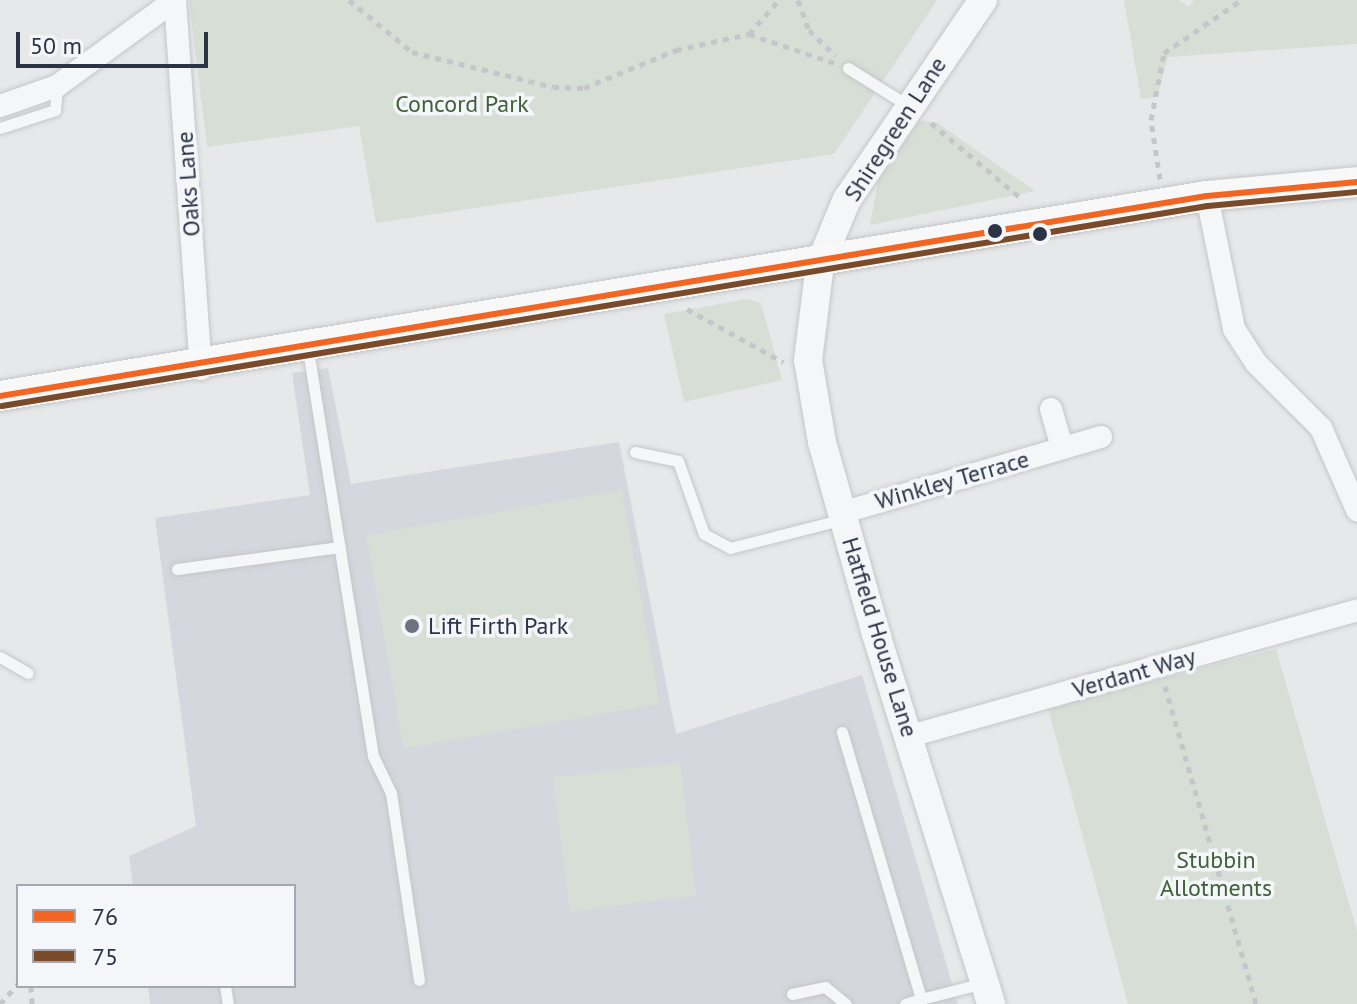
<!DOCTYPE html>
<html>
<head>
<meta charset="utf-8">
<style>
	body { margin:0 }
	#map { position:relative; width:1357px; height:1004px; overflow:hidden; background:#e6e8ea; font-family:"PT Sans",sans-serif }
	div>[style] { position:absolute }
	.built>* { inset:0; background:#d4d7dd }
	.green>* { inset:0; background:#d6ded6; transform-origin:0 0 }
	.path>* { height:5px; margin-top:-2.5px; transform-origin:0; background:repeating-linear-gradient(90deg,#c5c6ca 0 6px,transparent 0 12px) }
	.roads { filter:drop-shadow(0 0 2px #c4c6c8) drop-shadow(0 0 2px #c4c6c8) }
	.service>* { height:11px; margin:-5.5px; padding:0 5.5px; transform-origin:5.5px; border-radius:5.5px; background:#f5f6f7 }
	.minor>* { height:22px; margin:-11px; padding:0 11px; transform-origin:11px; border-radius:11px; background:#f5f6f7 }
	.tertiary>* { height:28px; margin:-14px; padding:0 14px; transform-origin:14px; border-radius:14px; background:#f5f6f7 }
	.secondary>* { height:30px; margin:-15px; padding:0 15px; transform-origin:15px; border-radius:15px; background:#f8f8f8 }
	.bus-1>* { height:6px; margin:-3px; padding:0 3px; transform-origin:3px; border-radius:3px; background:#f26522 }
	.bus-2>* { height:6px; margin:-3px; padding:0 3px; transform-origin:3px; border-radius:3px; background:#7a4b2a }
	.dots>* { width:22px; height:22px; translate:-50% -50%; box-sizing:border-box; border:4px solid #f4f6f9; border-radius:50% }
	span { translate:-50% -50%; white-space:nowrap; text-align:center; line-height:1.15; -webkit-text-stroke:7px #f4f6f9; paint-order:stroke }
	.park-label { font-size:24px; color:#3f6138 }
	.street-label { font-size:24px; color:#2b3445 }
	.poi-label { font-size:24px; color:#2b3445 }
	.left { translate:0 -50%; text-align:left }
	.legend { position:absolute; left:16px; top:884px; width:280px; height:104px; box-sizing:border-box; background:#f4f6f9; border:2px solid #a4a8b1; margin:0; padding:10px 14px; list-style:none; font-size:24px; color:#2b3445 }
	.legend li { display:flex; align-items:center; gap:16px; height:40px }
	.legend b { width:40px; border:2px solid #a4a8b1 }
	.scale { position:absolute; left:16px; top:32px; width:192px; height:36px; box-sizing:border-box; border:4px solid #2b3445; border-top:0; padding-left:10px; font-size:24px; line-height:28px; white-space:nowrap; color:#2b3445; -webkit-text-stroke:6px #f4f6f9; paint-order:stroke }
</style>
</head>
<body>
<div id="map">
	<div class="built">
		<i style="clip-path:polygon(328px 368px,351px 484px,619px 442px,676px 734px,862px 675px,958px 1004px,150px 1004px,148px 986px,294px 986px,294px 886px,133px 886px,129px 856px,196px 826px,155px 518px,310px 495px,292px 373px)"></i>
	</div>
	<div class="green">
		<i style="clip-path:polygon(189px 0,937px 0,834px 154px,376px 223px,359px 126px,207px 147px)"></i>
		<i style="clip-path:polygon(1124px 0,1178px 0,1189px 7px,1194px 0,1357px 0,1357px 44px,1168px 57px,1157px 97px,1141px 99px)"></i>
		<i style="clip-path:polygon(919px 121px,936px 122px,1035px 191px,870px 225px,878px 181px)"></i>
		<i style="clip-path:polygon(748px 299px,761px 303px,782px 380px,684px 402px,664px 314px)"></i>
		<i style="left:622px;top:490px;width:217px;height:260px;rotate:80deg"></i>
		<i style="clip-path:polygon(1276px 649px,1357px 931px,1357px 1004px,1128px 1004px,1048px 708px)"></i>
		<i style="left:680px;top:762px;width:135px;height:128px;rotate:83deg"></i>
	</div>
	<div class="path">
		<i style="left:349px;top:0;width:82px;rotate:39.5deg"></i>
		<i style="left:412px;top:52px;width:145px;rotate:13.9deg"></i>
		<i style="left:553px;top:87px;width:31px;rotate:2deg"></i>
		<i style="left:584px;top:88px;width:100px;rotate:-22.4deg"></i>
		<i style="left:676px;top:50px;width:75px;rotate:-12.4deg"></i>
		<i style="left:749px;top:34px;width:90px;rotate:18.8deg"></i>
		<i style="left:798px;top:0;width:32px;rotate:70deg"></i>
		<i style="left:809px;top:30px;width:37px;rotate:44deg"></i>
		<i style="left:749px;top:34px;width:45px;rotate:-48.6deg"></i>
		<i style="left:931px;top:123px;width:120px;rotate:39.9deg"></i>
		<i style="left:1160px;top:179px;width:60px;rotate:-98.7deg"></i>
		<i style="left:1151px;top:120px;width:68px;rotate:-79deg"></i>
		<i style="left:1164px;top:53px;width:93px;rotate:-34.5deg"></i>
		<i style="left:687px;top:309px;width:110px;rotate:28.9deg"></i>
		<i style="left:1165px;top:686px;width:331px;rotate:74deg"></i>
		<i style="left:31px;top:986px;width:18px;rotate:87deg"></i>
		<i style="left:0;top:1004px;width:27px;rotate:-48deg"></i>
	</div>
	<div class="roads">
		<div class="service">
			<i style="left:848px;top:68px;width:70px;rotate:32.1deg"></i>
			<i style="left:0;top:128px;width:58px;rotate:-18.1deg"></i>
			<i style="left:55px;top:110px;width:24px;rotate:-85deg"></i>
			<i style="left:308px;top:350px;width:411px;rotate:80.9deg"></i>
			<i style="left:373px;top:756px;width:41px;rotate:64.1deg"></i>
			<i style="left:391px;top:793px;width:189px;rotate:81.5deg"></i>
			<i style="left:635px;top:452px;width:44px;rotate:11.8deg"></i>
			<i style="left:678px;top:461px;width:77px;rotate:70.4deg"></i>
			<i style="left:704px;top:534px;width:30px;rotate:28deg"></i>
			<i style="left:730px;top:548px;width:118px;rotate:-14.3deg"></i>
			<i style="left:177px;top:569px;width:164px;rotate:-7.7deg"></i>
			<i style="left:0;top:657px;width:32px;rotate:30deg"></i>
			<i style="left:842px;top:732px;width:278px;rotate:73.5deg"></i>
			<i style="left:921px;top:999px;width:65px;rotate:-14.3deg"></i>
			<i style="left:225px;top:986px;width:18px;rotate:81deg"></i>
			<i style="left:792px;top:994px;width:34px;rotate:-12deg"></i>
			<i style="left:825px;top:987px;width:27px;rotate:39deg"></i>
			<i style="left:905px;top:1004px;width:17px;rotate:-17deg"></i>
		</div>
		<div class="minor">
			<i style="left:175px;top:0;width:370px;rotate:86deg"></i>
			<i style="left:0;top:106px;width:60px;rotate:-19.3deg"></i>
			<i style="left:57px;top:86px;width:146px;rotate:-36.1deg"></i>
			<i style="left:1207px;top:196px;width:136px;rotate:78.5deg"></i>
			<i style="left:1234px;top:329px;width:40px;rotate:57.1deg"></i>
			<i style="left:1256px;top:363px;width:92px;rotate:45deg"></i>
			<i style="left:1321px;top:428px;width:90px;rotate:66.3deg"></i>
			<i style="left:1051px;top:409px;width:40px;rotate:74deg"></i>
			<i style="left:841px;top:513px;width:271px;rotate:-16.3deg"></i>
			<i style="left:910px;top:736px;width:464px;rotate:-15.7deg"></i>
		</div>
		<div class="tertiary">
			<i style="left:983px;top:0;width:241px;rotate:124.3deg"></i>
			<i style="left:847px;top:199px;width:70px;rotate:112.6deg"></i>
			<i style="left:820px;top:264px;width:97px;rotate:97.1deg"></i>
			<i style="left:808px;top:360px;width:83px;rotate:80.3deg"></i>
			<i style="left:822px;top:442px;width:199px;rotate:74.3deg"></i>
			<i style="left:876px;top:634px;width:387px;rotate:72.7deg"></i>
		</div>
		<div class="secondary">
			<i style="left:0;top:396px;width:1223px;rotate:-9.41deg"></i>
			<i style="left:1207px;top:196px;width:151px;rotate:-5.3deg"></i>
		</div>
	</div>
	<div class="bus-1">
		<i style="left:0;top:396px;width:1223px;rotate:-9.41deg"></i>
		<i style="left:1207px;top:196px;width:151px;rotate:-5.3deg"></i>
	</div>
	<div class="bus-2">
		<i style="left:2px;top:406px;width:1222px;rotate:-9.42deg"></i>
		<i style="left:1208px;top:206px;width:150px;rotate:-5.4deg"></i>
	</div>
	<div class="dots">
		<i style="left:995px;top:231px;background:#2b3445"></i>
		<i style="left:1040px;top:234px;background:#2b3445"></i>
		<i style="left:412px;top:626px;background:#6c737f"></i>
	</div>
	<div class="park-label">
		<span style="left:462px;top:104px">Concord Park</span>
		<span style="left:1216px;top:874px">Stubbin<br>Allotments</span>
	</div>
	<div class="street-label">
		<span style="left:895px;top:129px;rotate:-57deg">Shiregreen Lane</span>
		<span style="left:188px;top:184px;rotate:-94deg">Oaks Lane</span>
		<span style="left:952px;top:480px;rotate:-16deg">Winkley Terrace</span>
		<span style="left:880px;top:637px;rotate:73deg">Hatfield House Lane</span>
		<span style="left:1134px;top:673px;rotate:-16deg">Verdant Way</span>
	</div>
	<div class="poi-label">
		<span class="left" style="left:428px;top:626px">Lift Firth Park</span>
	</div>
	<ul class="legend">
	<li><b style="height:10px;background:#f26522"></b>76</li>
	<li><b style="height:10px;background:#7a4b2a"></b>75</li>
	</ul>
	<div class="scale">50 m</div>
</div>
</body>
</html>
